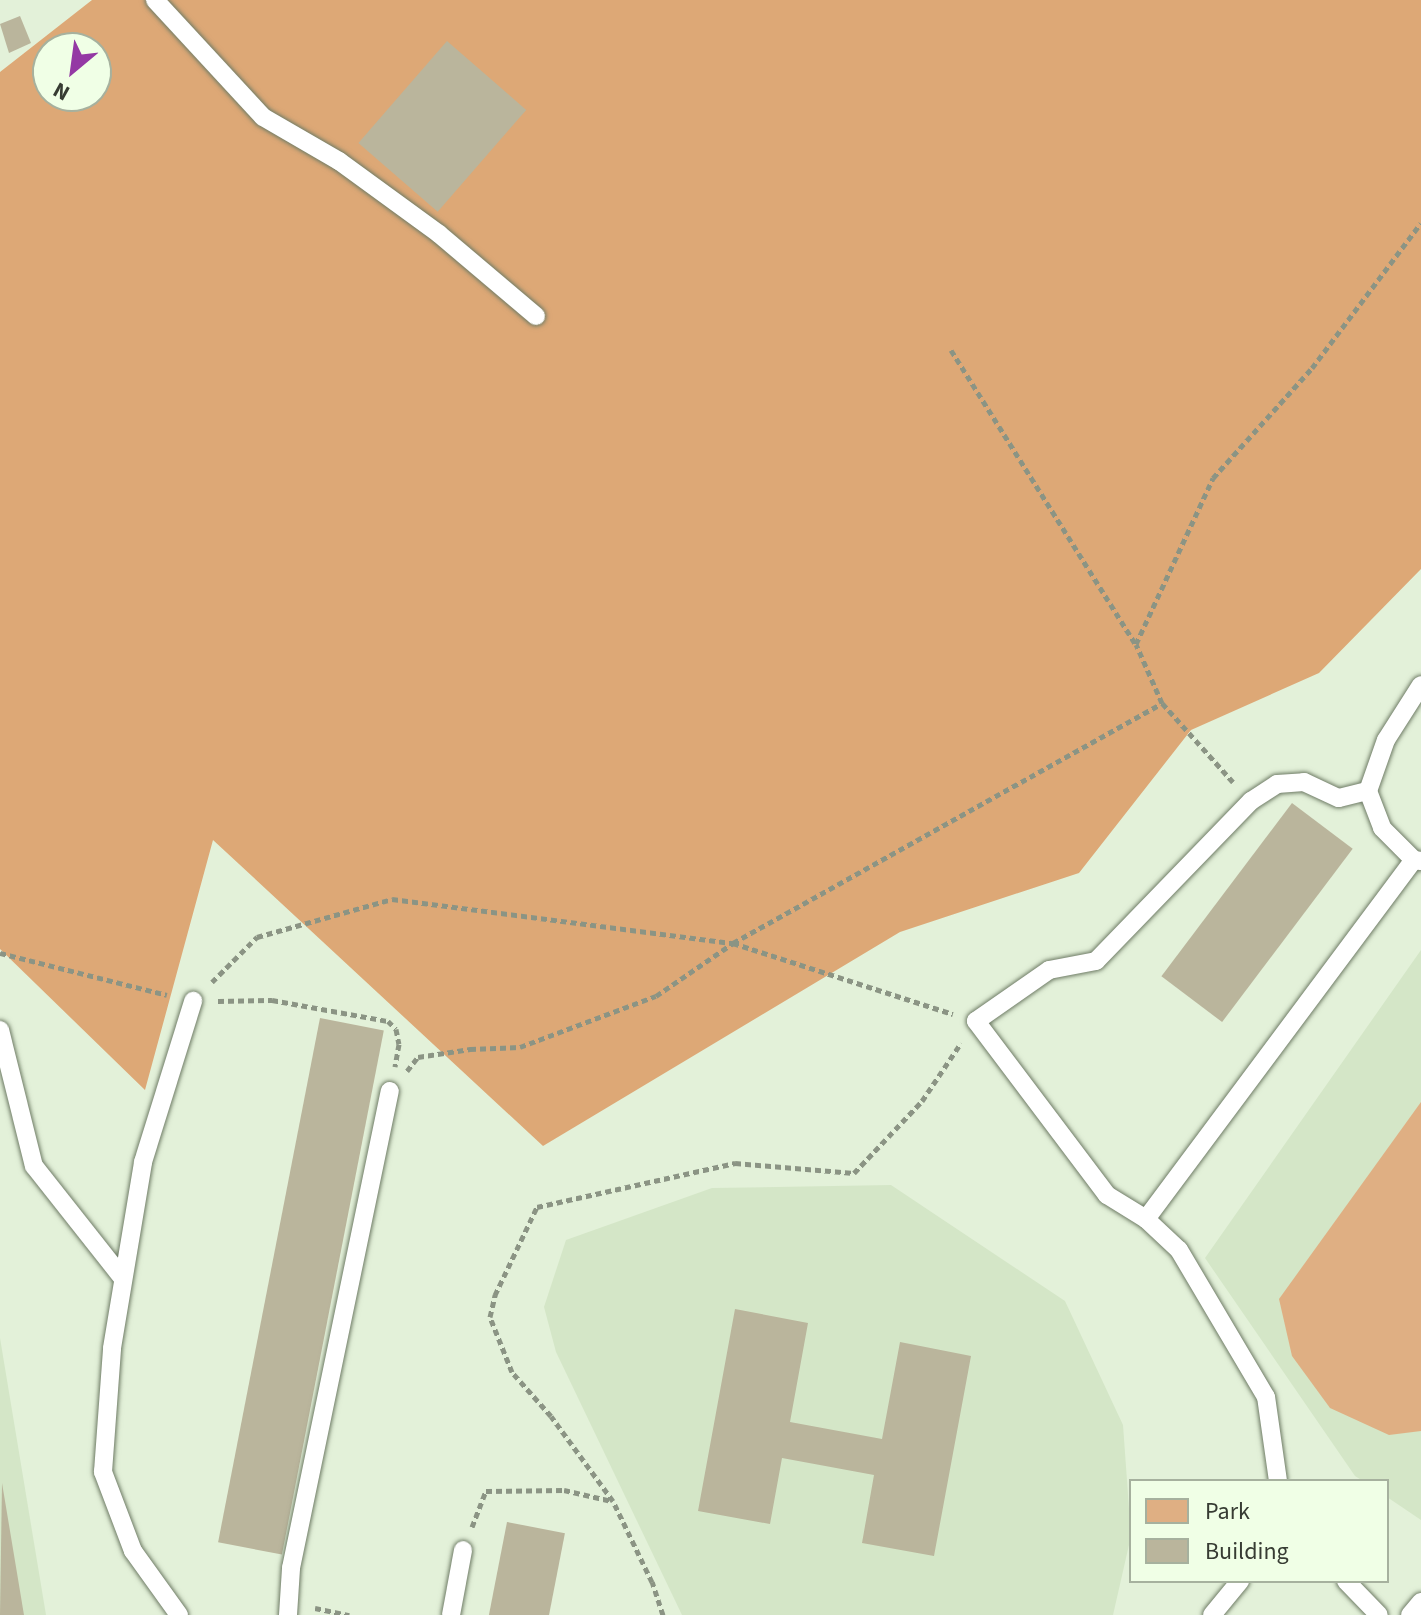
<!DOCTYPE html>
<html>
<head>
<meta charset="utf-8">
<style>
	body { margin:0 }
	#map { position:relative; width:1421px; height:1615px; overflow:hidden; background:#e3f1d9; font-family:"Source Sans 3",sans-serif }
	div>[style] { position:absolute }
	.built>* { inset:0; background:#d4e6c7 }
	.green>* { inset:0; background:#dfaf83 }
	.forest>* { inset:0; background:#dda876 }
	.building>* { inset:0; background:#bab59c; transform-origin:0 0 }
	.path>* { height:5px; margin-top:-2.5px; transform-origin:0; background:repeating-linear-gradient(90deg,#8b9484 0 6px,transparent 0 10px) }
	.roads { filter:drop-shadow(0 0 2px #6f7c66) drop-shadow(0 0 2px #6f7c66) }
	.service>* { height:18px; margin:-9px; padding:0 9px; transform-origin:9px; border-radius:9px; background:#fff }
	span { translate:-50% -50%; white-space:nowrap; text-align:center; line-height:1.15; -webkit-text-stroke:7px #f0ffe6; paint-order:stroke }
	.legend { position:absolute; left:1129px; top:1479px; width:260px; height:104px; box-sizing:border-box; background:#f0ffe6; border:2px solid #a6b19e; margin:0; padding:10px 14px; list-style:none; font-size:24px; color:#373c33 }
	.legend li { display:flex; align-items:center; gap:16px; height:40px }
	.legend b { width:40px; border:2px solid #a6b19e }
	.north { position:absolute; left:32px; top:32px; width:80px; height:80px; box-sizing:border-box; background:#f0ffe6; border:2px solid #a6b19e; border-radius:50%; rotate:209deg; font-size:22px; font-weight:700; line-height:32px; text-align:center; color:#373c33 }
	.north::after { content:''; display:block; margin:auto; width:28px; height:36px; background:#9439a4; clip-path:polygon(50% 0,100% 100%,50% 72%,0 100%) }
</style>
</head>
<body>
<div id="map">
	<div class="built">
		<i style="clip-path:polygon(1421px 950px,1421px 1520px,1387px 1497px,1387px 1481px,1363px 1481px,1355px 1476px,1205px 1258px)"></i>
		<i style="clip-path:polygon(891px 1185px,1065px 1301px,1123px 1425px,1131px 1536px,1113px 1615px,682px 1615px,556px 1352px,544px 1307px,566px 1240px,712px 1188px)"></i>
		<i style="clip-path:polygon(0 1338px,46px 1615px,0 1615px)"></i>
	</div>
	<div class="green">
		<i style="clip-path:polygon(1421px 1102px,1421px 1431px,1389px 1435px,1330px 1408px,1292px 1356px,1279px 1299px)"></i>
	</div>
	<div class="forest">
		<i style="clip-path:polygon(evenodd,92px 0,1421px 0,1421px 569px,1319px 673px,1191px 730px,1079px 873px,900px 932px,543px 1146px,213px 840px,145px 1090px,0 949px,0 72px,92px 0,48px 48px,96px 48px,96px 96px,48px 96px,48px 48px)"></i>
	</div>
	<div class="building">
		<i style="clip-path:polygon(20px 16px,31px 43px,9px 53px,0 24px)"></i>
		<i style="left:447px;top:41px;width:105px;height:135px;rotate:41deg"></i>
		<i style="left:1292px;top:803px;width:76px;height:217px;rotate:37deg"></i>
		<i style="left:320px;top:1018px;width:65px;height:534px;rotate:11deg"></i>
		<i style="clip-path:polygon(735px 1309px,808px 1323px,790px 1422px,882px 1439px,900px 1342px,971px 1356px,934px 1556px,862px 1543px,874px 1475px,782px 1458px,770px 1524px,698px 1511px)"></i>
		<i style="clip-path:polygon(2px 1483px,24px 1615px,0 1615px)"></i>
		<i style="left:507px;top:1522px;width:59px;height:95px;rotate:11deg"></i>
	</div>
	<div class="path">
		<i style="left:951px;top:350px;width:346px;rotate:57.9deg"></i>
		<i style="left:1233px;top:782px;width:106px;rotate:-131.9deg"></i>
		<i style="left:1162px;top:703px;width:64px;rotate:-113.8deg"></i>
		<i style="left:1136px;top:644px;width:183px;rotate:-65.1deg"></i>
		<i style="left:1213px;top:478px;width:148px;rotate:-48deg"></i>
		<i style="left:1312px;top:368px;width:181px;rotate:-53.1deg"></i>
		<i style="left:0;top:953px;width:172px;rotate:14.1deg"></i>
		<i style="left:212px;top:982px;width:64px;rotate:-45deg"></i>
		<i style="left:257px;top:937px;width:140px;rotate:-15.7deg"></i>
		<i style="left:392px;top:899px;width:344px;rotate:7.4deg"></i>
		<i style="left:733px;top:943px;width:492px;rotate:-29.2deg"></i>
		<i style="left:218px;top:1001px;width:54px;rotate:-1.1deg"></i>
		<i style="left:272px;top:1000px;width:118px;rotate:10.3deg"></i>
		<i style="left:388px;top:1021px;width:11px;rotate:45deg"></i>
		<i style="left:396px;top:1029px;width:15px;rotate:79deg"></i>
		<i style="left:399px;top:1044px;width:23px;rotate:100deg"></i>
		<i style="left:407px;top:1071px;width:18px;rotate:-52deg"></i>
		<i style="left:418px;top:1057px;width:53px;rotate:-8.7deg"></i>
		<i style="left:470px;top:1049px;width:50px;rotate:-2.3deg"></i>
		<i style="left:520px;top:1047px;width:145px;rotate:-20.6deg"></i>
		<i style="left:656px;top:996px;width:93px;rotate:-34.5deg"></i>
		<i style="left:733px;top:943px;width:231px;rotate:17.9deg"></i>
		<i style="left:472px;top:1527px;width:39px;rotate:-69deg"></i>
		<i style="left:486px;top:1491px;width:78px;rotate:-0.7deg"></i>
		<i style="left:564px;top:1490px;width:49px;rotate:12.9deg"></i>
		<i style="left:315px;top:1608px;width:35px;rotate:12deg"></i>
		<i style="left:663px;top:1615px;width:35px;rotate:-108deg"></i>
		<i style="left:652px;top:1582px;width:90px;rotate:-115.7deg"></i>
		<i style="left:613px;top:1501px;width:105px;rotate:-126.1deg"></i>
		<i style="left:551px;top:1416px;width:59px;rotate:-131.6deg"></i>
		<i style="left:512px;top:1372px;width:59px;rotate:-111.8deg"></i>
		<i style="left:490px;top:1317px;width:23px;rotate:-77deg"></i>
		<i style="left:495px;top:1295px;width:98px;rotate:-64.5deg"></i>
		<i style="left:537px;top:1207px;width:203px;rotate:-12.5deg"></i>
		<i style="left:735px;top:1163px;width:119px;rotate:4.8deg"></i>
		<i style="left:854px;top:1173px;width:99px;rotate:-46.6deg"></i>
		<i style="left:922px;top:1101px;width:70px;rotate:-56.1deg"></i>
	</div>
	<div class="roads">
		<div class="service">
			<i style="left:155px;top:0;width:159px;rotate:47.3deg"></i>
			<i style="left:263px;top:117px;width:88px;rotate:30.1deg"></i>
			<i style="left:339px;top:161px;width:124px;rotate:36.1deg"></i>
			<i style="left:439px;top:234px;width:127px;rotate:40.2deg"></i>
			<i style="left:1368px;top:791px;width:40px;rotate:69deg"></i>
			<i style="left:1382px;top:828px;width:45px;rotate:45deg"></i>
			<i style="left:0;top:1030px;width:140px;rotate:76deg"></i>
			<i style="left:34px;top:1166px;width:140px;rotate:51.7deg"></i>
			<i style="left:1146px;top:1219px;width:448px;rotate:-53.3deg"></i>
			<i style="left:1414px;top:860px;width:7px;rotate:8deg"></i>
			<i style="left:1278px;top:1481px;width:85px;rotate:-98.1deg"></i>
			<i style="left:1266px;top:1397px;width:171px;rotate:-120.6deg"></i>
			<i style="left:1179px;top:1250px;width:45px;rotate:-136.8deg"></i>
			<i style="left:1146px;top:1219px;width:46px;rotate:-148.4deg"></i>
			<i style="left:1107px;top:1195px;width:218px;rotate:-127deg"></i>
			<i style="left:976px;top:1021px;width:89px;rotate:-34.9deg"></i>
			<i style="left:1049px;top:970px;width:48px;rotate:-10.8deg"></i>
			<i style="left:1096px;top:961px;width:223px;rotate:-45.9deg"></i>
			<i style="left:1251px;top:801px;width:31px;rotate:-33deg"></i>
			<i style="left:1277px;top:784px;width:27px;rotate:-4deg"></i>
			<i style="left:1304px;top:782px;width:38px;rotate:25deg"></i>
			<i style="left:1339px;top:798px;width:30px;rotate:-14deg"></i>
			<i style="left:1368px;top:791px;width:54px;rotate:-70.6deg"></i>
			<i style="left:1386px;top:740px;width:65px;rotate:-57.5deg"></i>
			<i style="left:1346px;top:1581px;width:47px;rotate:45.9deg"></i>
			<i style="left:179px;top:1615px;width:79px;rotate:-125.7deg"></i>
			<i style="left:133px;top:1551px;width:85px;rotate:-110.8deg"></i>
			<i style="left:103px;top:1472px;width:124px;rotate:-85.8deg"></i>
			<i style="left:112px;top:1348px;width:189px;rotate:-80.5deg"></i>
			<i style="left:143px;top:1162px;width:169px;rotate:-72.7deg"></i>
			<i style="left:288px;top:1615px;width:47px;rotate:-86.3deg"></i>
			<i style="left:291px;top:1568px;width:487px;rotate:-78.3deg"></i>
			<i style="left:451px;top:1615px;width:66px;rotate:-79.5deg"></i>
			<i style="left:1212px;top:1615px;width:44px;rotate:-50.5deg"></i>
			<i style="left:1410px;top:1615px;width:17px;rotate:-50deg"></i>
		</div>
	</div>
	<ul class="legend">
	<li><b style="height:22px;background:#dfaf83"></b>Park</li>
	<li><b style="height:22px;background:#bab59c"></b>Building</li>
	</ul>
	<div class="north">N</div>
</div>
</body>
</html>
